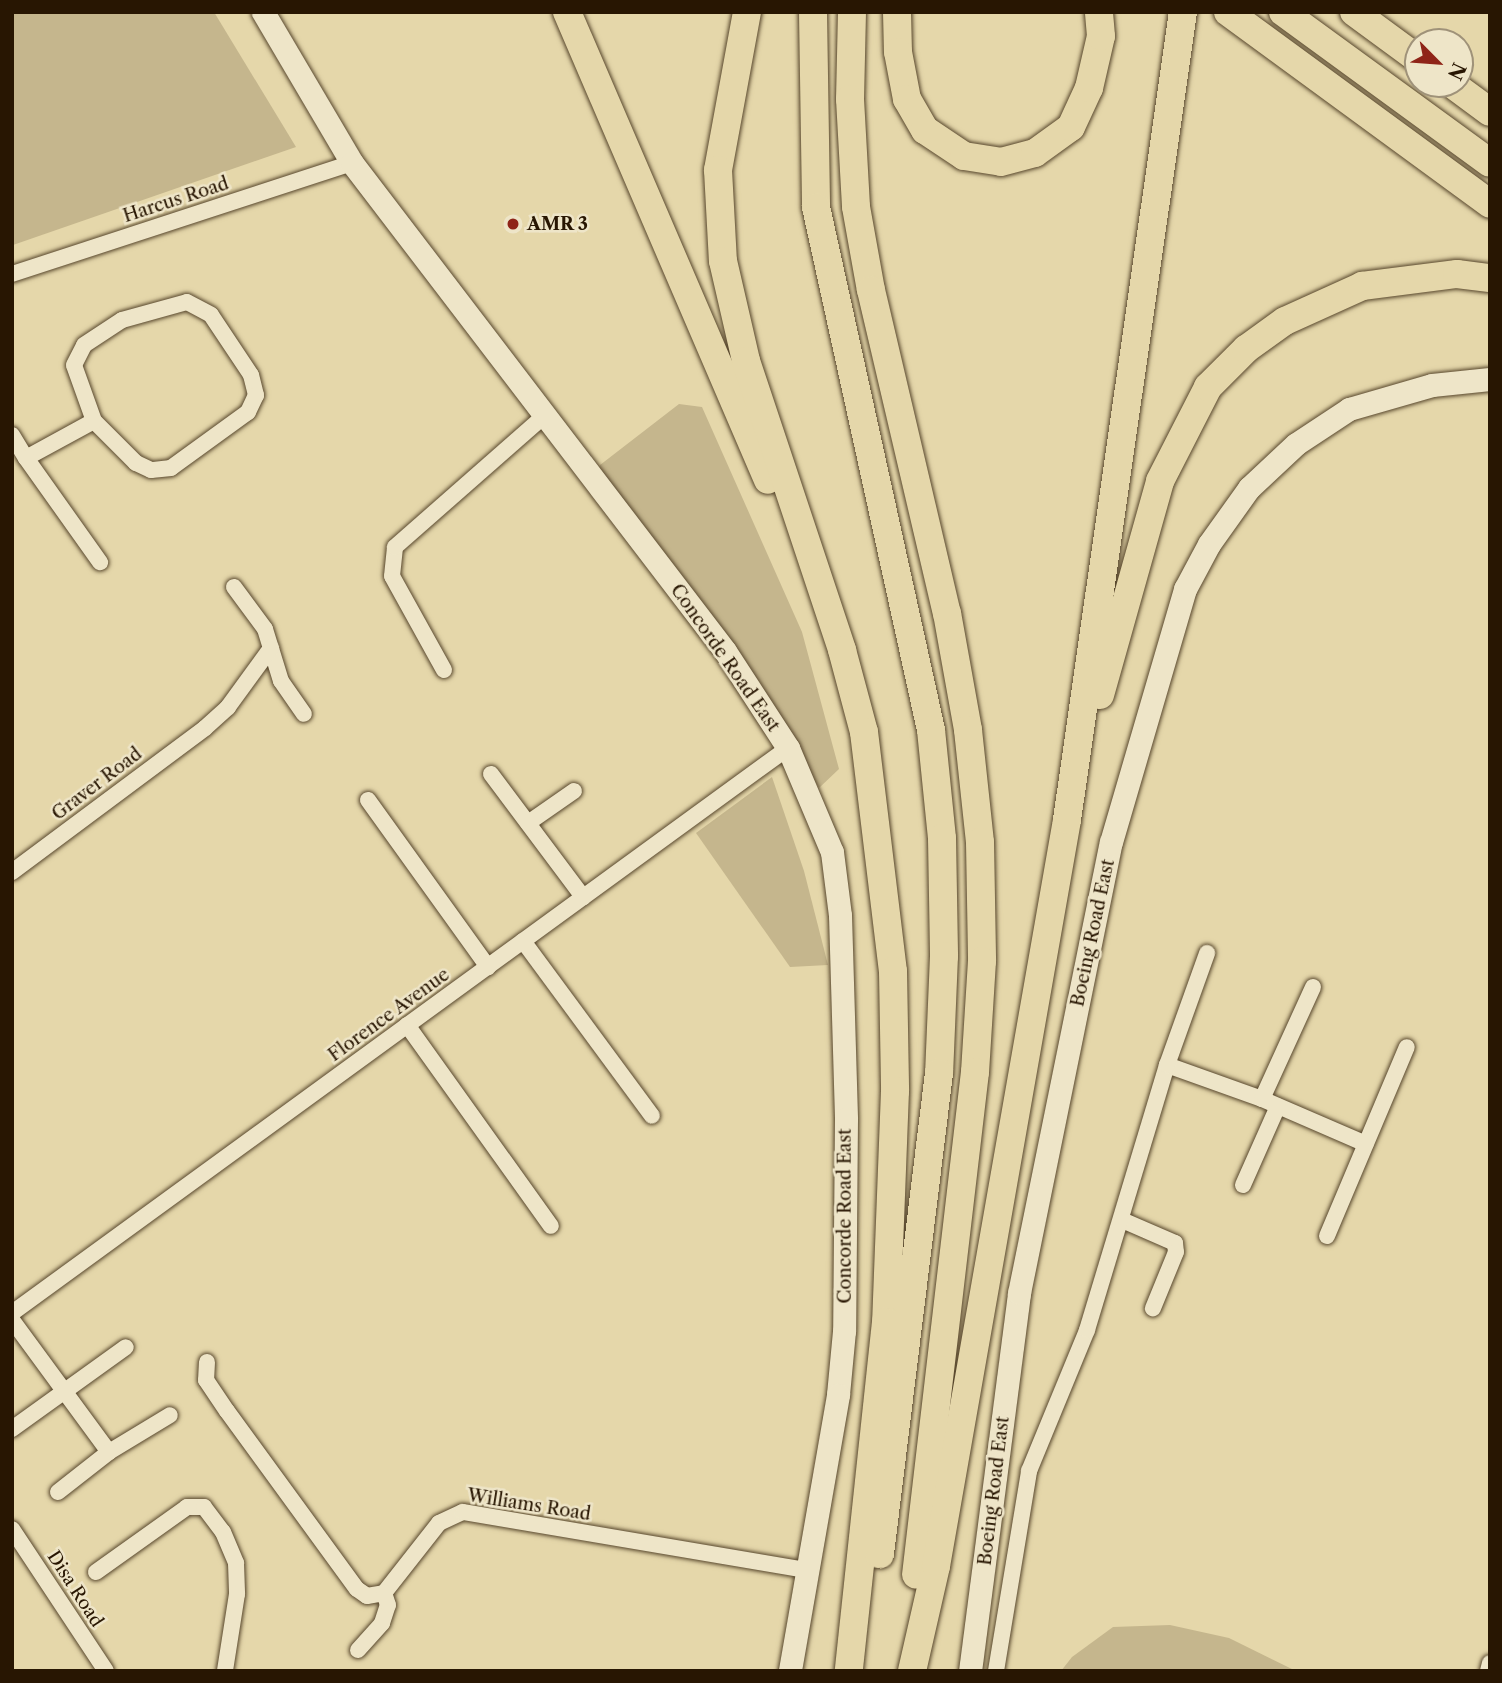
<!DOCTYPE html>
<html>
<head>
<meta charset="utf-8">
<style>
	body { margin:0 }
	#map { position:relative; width:1502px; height:1683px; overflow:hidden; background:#e5d7aa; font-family:"Libre Caslon Text",serif }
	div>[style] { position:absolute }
	.green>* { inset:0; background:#c5b68d }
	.roads { filter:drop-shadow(0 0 2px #57462c) drop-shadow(0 0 2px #57462c) }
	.minor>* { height:16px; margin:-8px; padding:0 8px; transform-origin:8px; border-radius:8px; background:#eee5c8 }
	.secondary>* { height:23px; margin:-11.5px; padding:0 11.5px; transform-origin:11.5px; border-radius:11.5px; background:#eee5c8 }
	.motorway>* { height:28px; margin:-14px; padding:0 14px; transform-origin:14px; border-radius:14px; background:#e5d7aa }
	.dots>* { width:19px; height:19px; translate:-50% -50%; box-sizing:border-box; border:4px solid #eee5c8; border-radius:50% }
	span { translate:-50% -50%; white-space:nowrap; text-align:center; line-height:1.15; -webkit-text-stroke:5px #eee5c8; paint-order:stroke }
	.street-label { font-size:18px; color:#281602 }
	.poi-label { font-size:18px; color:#281602; font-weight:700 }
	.left { translate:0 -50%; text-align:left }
	.frame { position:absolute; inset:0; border:14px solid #281602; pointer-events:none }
	.north { position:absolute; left:1404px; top:28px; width:70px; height:70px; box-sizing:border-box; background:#eee5c8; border:2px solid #9f9279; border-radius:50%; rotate:115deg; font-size:19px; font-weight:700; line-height:28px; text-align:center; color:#281602 }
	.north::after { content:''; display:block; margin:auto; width:24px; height:32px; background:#8f2418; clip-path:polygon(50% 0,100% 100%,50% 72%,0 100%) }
</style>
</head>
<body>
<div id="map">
	<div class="green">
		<i style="clip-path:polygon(12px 12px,214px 12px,296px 147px,13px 245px)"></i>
		<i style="clip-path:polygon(679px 404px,702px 407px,802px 632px,839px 769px,819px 788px,759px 681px,594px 486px,600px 465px)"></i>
		<i style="clip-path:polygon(772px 777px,804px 871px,828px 965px,790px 967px,696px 833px)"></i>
		<i style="clip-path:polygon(1170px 1625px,1229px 1638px,1296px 1671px,1061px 1671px,1072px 1657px,1113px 1627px)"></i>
	</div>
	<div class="roads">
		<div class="minor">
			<i style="left:12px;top:274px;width:358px;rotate:-18.1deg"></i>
			<i style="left:187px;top:302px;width:27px;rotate:28deg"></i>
			<i style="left:211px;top:315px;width:72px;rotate:56.3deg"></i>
			<i style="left:251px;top:375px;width:21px;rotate:76deg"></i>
			<i style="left:256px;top:395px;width:19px;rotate:115deg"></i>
			<i style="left:248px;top:412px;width:95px;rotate:144deg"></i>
			<i style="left:171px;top:468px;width:20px;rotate:174deg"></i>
			<i style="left:151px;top:470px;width:17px;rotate:-155deg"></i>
			<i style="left:136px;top:463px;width:59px;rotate:-135deg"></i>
			<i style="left:94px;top:421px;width:59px;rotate:-109.7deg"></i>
			<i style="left:74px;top:365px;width:22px;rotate:-63deg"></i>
			<i style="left:84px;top:345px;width:45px;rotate:-33.3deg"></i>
			<i style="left:122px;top:320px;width:67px;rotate:-15.5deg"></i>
			<i style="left:12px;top:435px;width:27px;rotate:59deg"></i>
			<i style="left:26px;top:458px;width:77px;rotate:-28.6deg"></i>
			<i style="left:26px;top:458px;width:128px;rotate:54.6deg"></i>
			<i style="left:234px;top:587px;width:52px;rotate:53.6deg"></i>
			<i style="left:265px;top:629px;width:54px;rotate:72.9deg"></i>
			<i style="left:281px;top:681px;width:40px;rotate:55.1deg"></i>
			<i style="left:444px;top:670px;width:107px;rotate:-119deg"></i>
			<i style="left:392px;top:576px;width:29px;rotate:-84deg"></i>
			<i style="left:395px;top:547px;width:198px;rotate:-41.3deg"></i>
			<i style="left:491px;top:774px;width:154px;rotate:53.2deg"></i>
			<i style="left:368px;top:800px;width:206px;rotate:54.3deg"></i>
			<i style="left:528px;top:823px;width:56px;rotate:-34.8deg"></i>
			<i style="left:12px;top:872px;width:241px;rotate:-36.7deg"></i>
			<i style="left:205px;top:728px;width:31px;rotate:-42deg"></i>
			<i style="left:228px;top:707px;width:73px;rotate:-53.9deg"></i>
			<i style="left:523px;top:941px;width:217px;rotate:53.6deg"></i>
			<i style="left:407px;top:1025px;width:247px;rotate:54.4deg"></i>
			<i style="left:1167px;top:1065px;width:101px;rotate:19.7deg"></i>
			<i style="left:1262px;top:1099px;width:113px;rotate:23.4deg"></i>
			<i style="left:1262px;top:1099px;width:123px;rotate:-65.5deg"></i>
			<i style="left:1243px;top:1185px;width:86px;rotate:-66.1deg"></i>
			<i style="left:1122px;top:1220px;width:58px;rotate:23.5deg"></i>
			<i style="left:1175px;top:1243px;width:9px;rotate:84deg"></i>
			<i style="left:1176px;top:1252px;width:61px;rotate:112.3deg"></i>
			<i style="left:1327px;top:1236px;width:205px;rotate:-67.1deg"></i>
			<i style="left:12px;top:1313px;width:960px;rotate:-36.06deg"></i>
			<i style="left:12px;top:1320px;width:164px;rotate:53.7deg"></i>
			<i style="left:109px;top:1452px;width:71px;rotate:-31.2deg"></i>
			<i style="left:207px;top:1362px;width:18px;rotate:93deg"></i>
			<i style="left:206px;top:1380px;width:37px;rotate:56deg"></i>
			<i style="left:227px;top:1411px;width:220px;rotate:53.9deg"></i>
			<i style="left:357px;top:1589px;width:12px;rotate:35deg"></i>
			<i style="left:367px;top:1596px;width:17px;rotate:-10deg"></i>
			<i style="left:384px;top:1593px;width:89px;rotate:-51.8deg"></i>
			<i style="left:439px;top:1523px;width:26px;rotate:-25deg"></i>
			<i style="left:463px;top:1512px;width:348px;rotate:9.6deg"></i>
			<i style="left:12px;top:1429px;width:140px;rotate:-35.7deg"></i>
			<i style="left:58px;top:1492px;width:65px;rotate:-38.1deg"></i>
			<i style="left:12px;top:1529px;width:170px;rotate:56.5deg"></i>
			<i style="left:96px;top:1572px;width:112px;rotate:-35.5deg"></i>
			<i style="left:187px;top:1507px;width:17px"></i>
			<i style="left:204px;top:1507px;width:31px;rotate:53deg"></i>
			<i style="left:223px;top:1532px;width:34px;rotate:67deg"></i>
			<i style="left:236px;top:1563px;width:31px;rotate:88deg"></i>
			<i style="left:237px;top:1594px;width:78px;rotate:98.9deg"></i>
			<i style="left:358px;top:1650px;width:36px;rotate:-48deg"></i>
			<i style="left:382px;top:1623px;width:19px;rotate:-72deg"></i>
			<i style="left:388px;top:1605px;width:13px;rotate:-108deg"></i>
			<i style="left:996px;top:1671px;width:203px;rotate:-80.6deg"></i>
			<i style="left:1029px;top:1471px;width:152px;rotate:-67.6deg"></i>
			<i style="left:1087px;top:1330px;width:277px;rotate:-73.2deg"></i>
			<i style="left:1167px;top:1065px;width:119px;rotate:-70.3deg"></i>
			<i style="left:1488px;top:1671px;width:8px;rotate:-76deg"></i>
		</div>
		<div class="secondary">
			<i style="left:263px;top:12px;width:175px;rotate:59.5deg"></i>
			<i style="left:352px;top:163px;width:614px;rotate:52.61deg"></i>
			<i style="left:725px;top:651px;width:116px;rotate:57deg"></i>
			<i style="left:788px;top:748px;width:113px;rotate:67.1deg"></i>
			<i style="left:832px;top:852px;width:64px;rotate:82.8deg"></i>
			<i style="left:840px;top:915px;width:204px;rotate:88.3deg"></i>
			<i style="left:846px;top:1119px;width:212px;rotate:90.5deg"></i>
			<i style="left:844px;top:1331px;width:64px;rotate:95.4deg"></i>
			<i style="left:838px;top:1395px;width:280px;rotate:99.9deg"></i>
			<i style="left:970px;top:1671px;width:381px;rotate:-82.6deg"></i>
			<i style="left:1019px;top:1293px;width:460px;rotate:-78.5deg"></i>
			<i style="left:1111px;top:842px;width:264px;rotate:-73.7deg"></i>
			<i style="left:1185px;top:589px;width:51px;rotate:-61.9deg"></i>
			<i style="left:1209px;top:544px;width:69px;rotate:-54.5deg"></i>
			<i style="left:1249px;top:488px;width:64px;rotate:-43.1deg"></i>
			<i style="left:1296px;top:444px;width:64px;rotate:-33.4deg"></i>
			<i style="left:1349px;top:409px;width:86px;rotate:-16.1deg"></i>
			<i style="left:1432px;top:385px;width:58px;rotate:-5.9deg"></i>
		</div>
		<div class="motorway">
			<i style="left:567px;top:12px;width:509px;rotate:66.76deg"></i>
			<i style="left:747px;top:12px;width:161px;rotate:100.4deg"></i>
			<i style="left:718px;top:170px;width:91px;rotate:86.9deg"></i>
			<i style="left:723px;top:261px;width:103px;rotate:77deg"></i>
			<i style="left:746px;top:361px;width:305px;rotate:71.6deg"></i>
			<i style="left:842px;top:650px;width:85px;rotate:75deg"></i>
			<i style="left:864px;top:732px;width:241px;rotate:83.1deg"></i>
			<i style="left:893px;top:971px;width:120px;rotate:89deg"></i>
			<i style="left:895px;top:1091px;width:231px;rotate:92.2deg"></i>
			<i style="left:886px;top:1322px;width:351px;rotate:96.1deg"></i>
			<i style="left:813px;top:12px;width:195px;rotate:89.1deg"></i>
			<i style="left:816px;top:207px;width:535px;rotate:77.6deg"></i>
			<i style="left:931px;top:730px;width:109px;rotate:84.2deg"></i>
			<i style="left:942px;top:838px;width:118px;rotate:89deg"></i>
			<i style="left:944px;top:956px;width:117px;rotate:92.4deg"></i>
			<i style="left:939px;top:1073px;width:485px;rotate:97deg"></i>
			<i style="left:852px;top:12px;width:87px;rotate:91.3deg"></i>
			<i style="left:850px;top:99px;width:108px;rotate:86.8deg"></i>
			<i style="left:856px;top:207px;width:84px;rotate:79.8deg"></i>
			<i style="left:871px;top:290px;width:332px;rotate:76.8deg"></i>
			<i style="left:947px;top:613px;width:119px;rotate:79.8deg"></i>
			<i style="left:968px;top:730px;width:113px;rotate:83.9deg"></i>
			<i style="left:980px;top:842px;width:119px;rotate:89deg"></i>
			<i style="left:982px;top:961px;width:111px;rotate:93.6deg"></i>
			<i style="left:975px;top:1072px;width:506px;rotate:96.69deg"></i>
			<i style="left:897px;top:12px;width:40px;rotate:88.6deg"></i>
			<i style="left:898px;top:52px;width:48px;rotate:79.2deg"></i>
			<i style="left:907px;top:99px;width:36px;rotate:60deg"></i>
			<i style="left:925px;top:130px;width:47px;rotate:33.7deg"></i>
			<i style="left:964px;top:156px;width:37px;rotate:9deg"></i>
			<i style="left:1001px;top:162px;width:35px;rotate:-15deg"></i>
			<i style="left:1035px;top:153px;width:44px;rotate:-35.8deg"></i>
			<i style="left:1071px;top:127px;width:43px;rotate:-65.2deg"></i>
			<i style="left:1089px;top:88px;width:53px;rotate:-77deg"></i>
			<i style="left:1101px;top:36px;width:24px;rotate:-95deg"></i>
			<i style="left:1228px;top:12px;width:325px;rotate:36.2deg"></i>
			<i style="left:1283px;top:12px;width:256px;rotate:36.1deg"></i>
			<i style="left:1354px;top:12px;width:79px;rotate:36.3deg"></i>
			<i style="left:1452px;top:84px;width:47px;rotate:36.4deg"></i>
			<i style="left:1100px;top:695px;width:222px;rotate:-74.3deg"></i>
			<i style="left:1160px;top:481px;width:106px;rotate:-62.9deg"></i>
			<i style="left:1208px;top:387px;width:54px;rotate:-45deg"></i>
			<i style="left:1246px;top:349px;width:48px;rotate:-35.7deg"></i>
			<i style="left:1285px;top:321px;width:85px;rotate:-24.4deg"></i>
			<i style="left:1362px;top:286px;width:96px;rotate:-7.2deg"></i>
			<i style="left:1457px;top:274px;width:33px;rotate:7deg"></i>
			<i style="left:912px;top:1671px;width:108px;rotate:-77.1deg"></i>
			<i style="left:936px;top:1566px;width:757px;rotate:-80.04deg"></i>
			<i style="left:1067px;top:820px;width:816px;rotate:-81.83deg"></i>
		</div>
	</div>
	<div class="dots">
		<i style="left:513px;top:224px;background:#8f2418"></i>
	</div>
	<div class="street-label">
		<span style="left:176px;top:200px;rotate:-18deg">Harcus Road</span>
		<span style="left:725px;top:658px;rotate:55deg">Concorde Road East</span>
		<span style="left:97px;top:784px;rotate:-37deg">Graver Road</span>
		<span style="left:1093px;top:933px;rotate:-78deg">Boeing Road East</span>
		<span style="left:389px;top:1015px;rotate:-36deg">Florence Avenue</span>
		<span style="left:845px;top:1216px;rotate:-90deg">Concorde Road East</span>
		<span style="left:994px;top:1491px;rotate:-83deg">Boeing Road East</span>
		<span style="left:529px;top:1505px;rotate:9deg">Williams Road</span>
		<span style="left:75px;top:1589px;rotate:57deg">Disa Road</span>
	</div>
	<div class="poi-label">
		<span class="left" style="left:527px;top:224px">AMR 3</span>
	</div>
	<div class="frame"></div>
	<div class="north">N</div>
</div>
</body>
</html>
